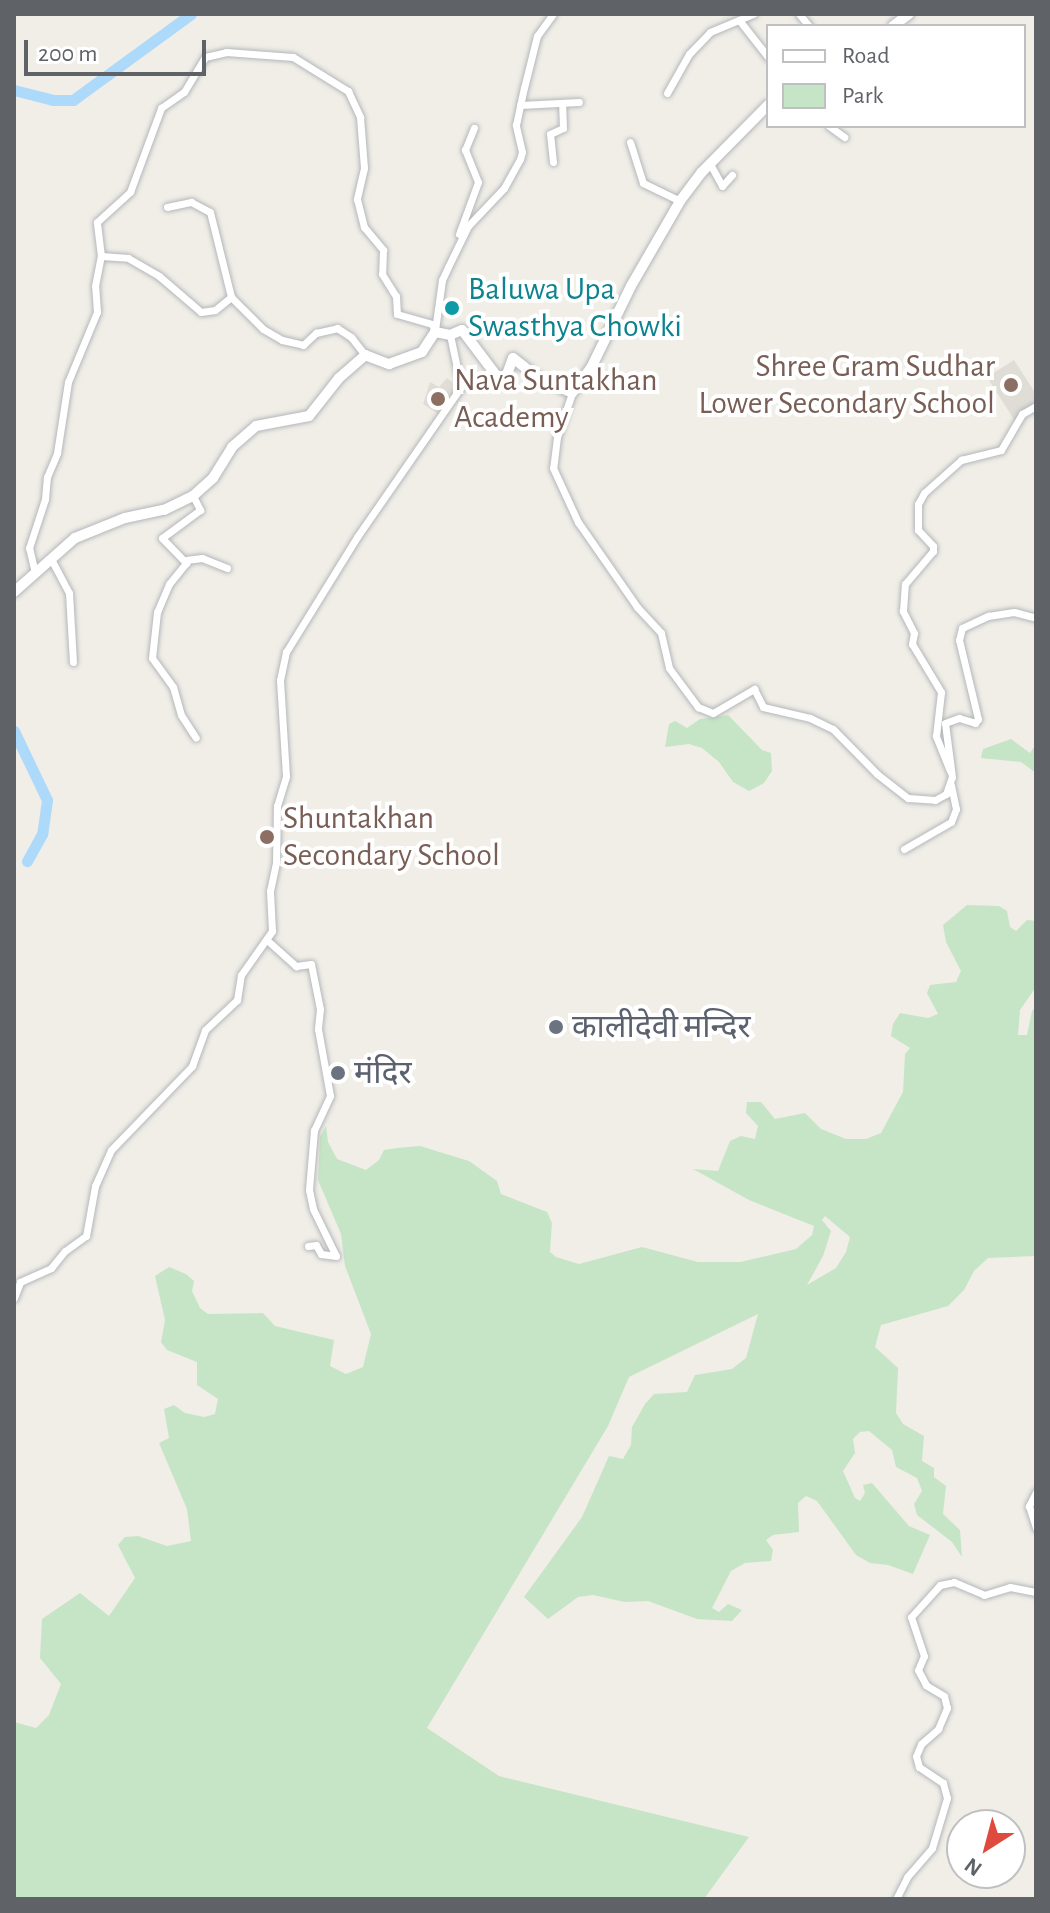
<!DOCTYPE html>
<html>
<head>
<meta charset="utf-8">
<style>
	body { margin:0 }
	#map { position:relative; width:1050px; height:1913px; overflow:hidden; background:#f0eee7; font-family:"Alegreya Sans","Noto Sans Devanagari",sans-serif }
	div>[style] { position:absolute }
	.education>* { inset:0; background:#e0ddd6 }
	.green>* { inset:0; background:#c6e5c6 }
	.river>* { height:11px; margin:-5.5px; padding:0 5.5px; transform-origin:5.5px; border-radius:5.5px; background:#add9fa }
	.roads { filter:drop-shadow(0 0 2px #b4b7bb) drop-shadow(0 0 2px #b4b7bb) }
	.street>* { height:7px; margin:-3.5px; padding:0 3.5px; transform-origin:3.5px; border-radius:3.5px; background:#fff }
	.secondary>* { height:10px; margin:-5px; padding:0 5px; transform-origin:5px; border-radius:5px; background:#fff }
	.dots>* { width:22px; height:22px; translate:-50% -50%; box-sizing:border-box; border:4px solid #fff; border-radius:50% }
	span { translate:-50% -50%; white-space:nowrap; text-align:center; line-height:1.15; -webkit-text-stroke:8px #fff; paint-order:stroke }
	.culture-label { font-size:32px; color:#0d838f }
	.left { translate:0 -50%; text-align:left }
	.education-label { font-size:32px; color:#785e54 }
	.right { translate:-100% -50%; text-align:right }
	.worship-label { font-size:32px; color:#5b616d }
	.frame { position:absolute; inset:0; border:16px solid #5f6267; pointer-events:none }
	.legend { position:absolute; left:766px; top:24px; width:260px; height:104px; box-sizing:border-box; background:#fff; border:2px solid #bfc0c2; margin:0; padding:10px 14px; list-style:none; font-size:24px; color:#5f6267 }
	.legend li { display:flex; align-items:center; gap:16px; height:40px }
	.legend b { width:40px; border:2px solid #bfc0c2 }
	.north { position:absolute; left:946px; top:1809px; width:80px; height:80px; box-sizing:border-box; background:#fff; border:2px solid #bfc0c2; border-radius:50%; rotate:216deg; font-size:22px; font-weight:700; line-height:32px; text-align:center; color:#5f6267 }
	.north::after { content:''; display:block; margin:auto; width:28px; height:36px; background:#df493e; clip-path:polygon(50% 0,100% 100%,50% 72%,0 100%) }
	.scale { position:absolute; left:24px; top:40px; width:182px; height:36px; box-sizing:border-box; border:4px solid #5f6267; border-top:0; padding-left:10px; font-size:24px; line-height:28px; white-space:nowrap; color:#5f6267; -webkit-text-stroke:6px #fff; paint-order:stroke }
</style>
</head>
<body>
<div id="map">
	<div class="education">
		<i style="clip-path:polygon(1014px 360px,1036px 394px,1036px 407px,1015px 421px,987px 377px)"></i>
		<i style="clip-path:polygon(447px 378px,459px 387px,438px 414px,423px 404px,430px 382px,439px 387px)"></i>
	</div>
	<div class="green">
		<i style="clip-path:polygon(728px 715px,762px 750px,771px 753px,772px 771px,764px 783px,749px 791px,733px 782px,719px 762px,702px 748px,689px 744px,665px 747px,669px 724px,675px 721px,687px 728px,700px 719px)"></i>
		<i style="clip-path:polygon(1011px 739px,1030px 753px,1036px 744px,1036px 773px,1021px 762px,981px 758px,983px 749px)"></i>
		<i style="clip-path:polygon(evenodd,967px 905px,999px 906px,1007px 911px,1010px 927px,1016px 931px,1027px 920px,1036px 921px,1036px 987px,1020px 1010px,1018px 1035px,1027px 1035px,1032px 1011px,1036px 1007px,1036px 1256px,988px 1258px,974px 1271px,964px 1290px,948px 1306px,881px 1325px,875px 1347px,898px 1368px,896px 1413px,903px 1424px,924px 1436px,922px 1461px,934px 1468px,934px 1477px,946px 1486px,943px 1514px,960px 1530px,962px 1557px,952px 1542px,917px 1515px,914px 1504px,922px 1491px,917px 1478px,896px 1467px,892px 1450px,869px 1431px,860px 1432px,853px 1439px,855px 1453px,843px 1471px,855px 1498px,860px 1501px,865px 1493px,863px 1485px,872px 1483px,909px 1526px,930px 1535px,913px 1574px,888px 1565px,870px 1563px,856px 1555px,817px 1501px,806px 1496px,798px 1503px,799px 1532px,773px 1535px,766px 1540px,773px 1550px,771px 1561px,745px 1563px,731px 1571px,712px 1608px,719px 1612px,728px 1604px,742px 1610px,732px 1621px,697px 1619px,648px 1601px,625px 1602px,593px 1595px,578px 1597px,548px 1619px,524px 1597px,582px 1517px,609px 1456px,623px 1459px,631px 1445px,632px 1427px,645px 1404px,654px 1394px,687px 1392px,695px 1375px,732px 1369px,746px 1358px,758px 1314px,629px 1377px,608px 1426px,427px 1728px,499px 1776px,749px 1837px,704px 1899px,14px 1899px,14px 1722px,36px 1728px,49px 1715px,61px 1684px,40px 1658px,42px 1619px,80px 1593px,109px 1616px,135px 1578px,118px 1545px,125px 1537px,138px 1536px,167px 1546px,191px 1541px,187px 1509px,159px 1443px,169px 1438px,164px 1409px,174px 1405px,185px 1413px,204px 1417px,215px 1414px,218px 1399px,197px 1385px,197px 1362px,167px 1350px,161px 1342px,165px 1320px,155px 1276px,169px 1267px,186px 1274px,194px 1281px,192px 1291px,200px 1308px,208px 1314px,263px 1313px,275px 1326px,334px 1340px,330px 1366px,346px 1374px,363px 1367px,371px 1334px,345px 1266px,341px 1234px,318px 1180px,320px 1137px,326px 1126px,328px 1142px,337px 1159px,366px 1170px,379px 1160px,384px 1150px,397px 1148px,420px 1146px,469px 1161px,497px 1181px,501px 1194px,547px 1212px,552px 1223px,550px 1252px,556px 1257px,579px 1264px,642px 1247px,698px 1262px,740px 1262px,796px 1249px,812px 1235px,814px 1226px,749px 1200px,693px 1169px,718px 1171px,730px 1141px,741px 1136px,755px 1139px,758px 1126px,746px 1113px,747px 1102px,761px 1102px,775px 1119px,805px 1113px,821px 1129px,846px 1139px,866px 1139px,881px 1133px,903px 1092px,905px 1054px,910px 1048px,891px 1036px,893px 1024px,900px 1013px,928px 1018px,938px 1014px,927px 993px,930px 985px,956px 982px,961px 971px,946px 942px,943px 925px,967px 905px,825px 1216px,850px 1237px,846px 1252px,836px 1268px,807px 1285px,823px 1256px,831px 1231px,822px 1220px,825px 1216px)"></i>
	</div>
	<div class="river">
		<i style="left:14px;top:90px;width:40px;rotate:14.4deg"></i>
		<i style="left:53px;top:100px;width:20px"></i>
		<i style="left:73px;top:100px;width:146px;rotate:-36.1deg"></i>
		<i style="left:14px;top:731px;width:76px;rotate:64.4deg"></i>
		<i style="left:47px;top:800px;width:34px;rotate:98deg"></i>
		<i style="left:42px;top:834px;width:31px;rotate:119deg"></i>
	</div>
	<div class="roads">
		<div class="street">
			<i style="left:799px;top:14px;width:16px;rotate:50deg"></i>
			<i style="left:739px;top:20px;width:47px;rotate:51.9deg"></i>
			<i style="left:667px;top:93px;width:45px;rotate:-60.6deg"></i>
			<i style="left:689px;top:54px;width:30px;rotate:-46deg"></i>
			<i style="left:710px;top:32px;width:47px;rotate:-22.7deg"></i>
			<i style="left:520px;top:105px;width:59px;rotate:-2.9deg"></i>
			<i style="left:829px;top:126px;width:19px;rotate:36deg"></i>
			<i style="left:630px;top:142px;width:43px;rotate:72.4deg"></i>
			<i style="left:643px;top:183px;width:41px;rotate:25.9deg"></i>
			<i style="left:553px;top:162px;width:28px;rotate:-96deg"></i>
			<i style="left:550px;top:134px;width:14px;rotate:-25deg"></i>
			<i style="left:563px;top:128px;width:25px;rotate:-92deg"></i>
			<i style="left:710px;top:164px;width:25px;rotate:61deg"></i>
			<i style="left:722px;top:186px;width:15px;rotate:-48deg"></i>
			<i style="left:167px;top:207px;width:25px;rotate:-12deg"></i>
			<i style="left:191px;top:202px;width:21px;rotate:28deg"></i>
			<i style="left:210px;top:212px;width:88px;rotate:76.1deg"></i>
			<i style="left:231px;top:297px;width:45px;rotate:45deg"></i>
			<i style="left:263px;top:329px;width:22px;rotate:30deg"></i>
			<i style="left:282px;top:340px;width:22px;rotate:13deg"></i>
			<i style="left:303px;top:345px;width:18px;rotate:-43deg"></i>
			<i style="left:316px;top:333px;width:22px;rotate:-13deg"></i>
			<i style="left:337px;top:328px;width:17px;rotate:33deg"></i>
			<i style="left:351px;top:337px;width:23px;rotate:52deg"></i>
			<i style="left:459px;top:234px;width:55px;rotate:-69.9deg"></i>
			<i style="left:478px;top:182px;width:35px;rotate:-112deg"></i>
			<i style="left:465px;top:150px;width:24px;rotate:-68deg"></i>
			<i style="left:101px;top:256px;width:27px;rotate:4deg"></i>
			<i style="left:128px;top:258px;width:36px;rotate:30deg"></i>
			<i style="left:159px;top:276px;width:55px;rotate:40.6deg"></i>
			<i style="left:201px;top:312px;width:14px;rotate:-8deg"></i>
			<i style="left:215px;top:310px;width:21px;rotate:-39deg"></i>
			<i style="left:435px;top:330px;width:50px;rotate:-82deg"></i>
			<i style="left:442px;top:280px;width:14px;rotate:-65deg"></i>
			<i style="left:448px;top:267px;width:46px;rotate:-64deg"></i>
			<i style="left:468px;top:226px;width:52px;rotate:-46.5deg"></i>
			<i style="left:504px;top:188px;width:33px;rotate:-61deg"></i>
			<i style="left:520px;top:159px;width:7px;rotate:-74deg"></i>
			<i style="left:522px;top:152px;width:28px;rotate:-103deg"></i>
			<i style="left:516px;top:125px;width:38px;rotate:-78deg"></i>
			<i style="left:524px;top:88px;width:54px;rotate:-76deg"></i>
			<i style="left:537px;top:36px;width:27px;rotate:-54deg"></i>
			<i style="left:572px;top:393px;width:46px;rotate:108.8deg"></i>
			<i style="left:557px;top:437px;width:31px;rotate:97deg"></i>
			<i style="left:553px;top:468px;width:60px;rotate:65.2deg"></i>
			<i style="left:578px;top:522px;width:103px;rotate:55.2deg"></i>
			<i style="left:637px;top:607px;width:35px;rotate:47deg"></i>
			<i style="left:661px;top:633px;width:36px;rotate:77deg"></i>
			<i style="left:669px;top:668px;width:49px;rotate:53.4deg"></i>
			<i style="left:698px;top:707px;width:16px;rotate:22deg"></i>
			<i style="left:713px;top:713px;width:48px;rotate:-30.3deg"></i>
			<i style="left:754px;top:689px;width:20px;rotate:63deg"></i>
			<i style="left:763px;top:707px;width:48px;rotate:13.2deg"></i>
			<i style="left:810px;top:718px;width:25px;rotate:26deg"></i>
			<i style="left:833px;top:729px;width:63px;rotate:45.6deg"></i>
			<i style="left:877px;top:774px;width:39px;rotate:38deg"></i>
			<i style="left:908px;top:798px;width:27px;rotate:4deg"></i>
			<i style="left:935px;top:800px;width:13px;rotate:-29deg"></i>
			<i style="left:946px;top:794px;width:18px;rotate:-71deg"></i>
			<i style="left:952px;top:777px;width:54px;rotate:-97.4deg"></i>
			<i style="left:945px;top:723px;width:15px;rotate:-20deg"></i>
			<i style="left:959px;top:718px;width:17px;rotate:17deg"></i>
			<i style="left:975px;top:723px;width:5px;rotate:-53deg"></i>
			<i style="left:978px;top:719px;width:81px;rotate:-103.5deg"></i>
			<i style="left:959px;top:640px;width:12px;rotate:-76deg"></i>
			<i style="left:962px;top:628px;width:29px;rotate:-25deg"></i>
			<i style="left:988px;top:616px;width:26px;rotate:-9deg"></i>
			<i style="left:1014px;top:612px;width:23px;rotate:15deg"></i>
			<i style="left:193px;top:496px;width:16px;rotate:63deg"></i>
			<i style="left:200px;top:510px;width:47px;rotate:143.6deg"></i>
			<i style="left:162px;top:538px;width:35px;rotate:46deg"></i>
			<i style="left:186px;top:563px;width:27px;rotate:129deg"></i>
			<i style="left:169px;top:584px;width:30px;rotate:113deg"></i>
			<i style="left:157px;top:612px;width:46px;rotate:96.2deg"></i>
			<i style="left:152px;top:658px;width:36px;rotate:54deg"></i>
			<i style="left:173px;top:687px;width:29px;rotate:74deg"></i>
			<i style="left:181px;top:715px;width:27px;rotate:57deg"></i>
			<i style="left:51px;top:559px;width:38px;rotate:62deg"></i>
			<i style="left:69px;top:593px;width:69px;rotate:86.7deg"></i>
			<i style="left:186px;top:560px;width:16px;rotate:-7deg"></i>
			<i style="left:202px;top:558px;width:27px;rotate:22deg"></i>
			<i style="left:35px;top:573px;width:26px;rotate:-103deg"></i>
			<i style="left:29px;top:548px;width:52px;rotate:-71.9deg"></i>
			<i style="left:45px;top:499px;width:22px;rotate:-85deg"></i>
			<i style="left:47px;top:477px;width:26px;rotate:-67deg"></i>
			<i style="left:57px;top:453px;width:72px;rotate:-81.2deg"></i>
			<i style="left:68px;top:382px;width:76px;rotate:-67.5deg"></i>
			<i style="left:97px;top:312px;width:26px;rotate:-94deg"></i>
			<i style="left:95px;top:286px;width:31px;rotate:-79deg"></i>
			<i style="left:101px;top:256px;width:34px;rotate:-97deg"></i>
			<i style="left:97px;top:222px;width:45px;rotate:-42.3deg"></i>
			<i style="left:130px;top:192px;width:90px;rotate:-69.7deg"></i>
			<i style="left:161px;top:108px;width:28px;rotate:-35deg"></i>
			<i style="left:184px;top:92px;width:41px;rotate:-59deg"></i>
			<i style="left:205px;top:57px;width:22px;rotate:-13deg"></i>
			<i style="left:226px;top:52px;width:67px;rotate:4.3deg"></i>
			<i style="left:293px;top:57px;width:65px;rotate:31.7deg"></i>
			<i style="left:348px;top:91px;width:29px;rotate:65deg"></i>
			<i style="left:360px;top:117px;width:51px;rotate:85.5deg"></i>
			<i style="left:364px;top:168px;width:32px;rotate:103deg"></i>
			<i style="left:357px;top:199px;width:29px;rotate:76deg"></i>
			<i style="left:364px;top:227px;width:30px;rotate:50deg"></i>
			<i style="left:383px;top:250px;width:24px;rotate:92deg"></i>
			<i style="left:382px;top:274px;width:26px;rotate:58deg"></i>
			<i style="left:396px;top:296px;width:18px;rotate:87deg"></i>
			<i style="left:397px;top:314px;width:36px;rotate:16deg"></i>
			<i style="left:432px;top:324px;width:9px;rotate:69deg"></i>
			<i style="left:950px;top:771px;width:38px;rotate:-112deg"></i>
			<i style="left:936px;top:736px;width:44px;rotate:-83.5deg"></i>
			<i style="left:941px;top:692px;width:56px;rotate:-121.1deg"></i>
			<i style="left:912px;top:644px;width:11px;rotate:-80deg"></i>
			<i style="left:914px;top:633px;width:25px;rotate:-117deg"></i>
			<i style="left:903px;top:611px;width:27px;rotate:-86deg"></i>
			<i style="left:905px;top:584px;width:43px;rotate:-49.7deg"></i>
			<i style="left:933px;top:551px;width:5px;rotate:-90deg"></i>
			<i style="left:933px;top:546px;width:22px;rotate:-133deg"></i>
			<i style="left:918px;top:530px;width:26px;rotate:-90deg"></i>
			<i style="left:918px;top:504px;width:13px;rotate:-61deg"></i>
			<i style="left:924px;top:493px;width:50px;rotate:-41.7deg"></i>
			<i style="left:961px;top:460px;width:41px;rotate:-14deg"></i>
			<i style="left:1001px;top:450px;width:42px;rotate:-59.7deg"></i>
			<i style="left:1022px;top:414px;width:16px;rotate:-30deg"></i>
			<i style="left:904px;top:849px;width:54px;rotate:-29.9deg"></i>
			<i style="left:951px;top:822px;width:14px;rotate:-69deg"></i>
			<i style="left:956px;top:809px;width:25px;rotate:-102deg"></i>
			<i style="left:268px;top:941px;width:38px;rotate:42deg"></i>
			<i style="left:296px;top:966px;width:15px;rotate:-8deg"></i>
			<i style="left:311px;top:964px;width:46px;rotate:78.7deg"></i>
			<i style="left:320px;top:1009px;width:20px;rotate:96deg"></i>
			<i style="left:318px;top:1029px;width:68px;rotate:79.8deg"></i>
			<i style="left:330px;top:1096px;width:38px;rotate:115deg"></i>
			<i style="left:314px;top:1130px;width:60px;rotate:94.8deg"></i>
			<i style="left:309px;top:1190px;width:19px;rotate:78deg"></i>
			<i style="left:313px;top:1209px;width:52px;rotate:63.9deg"></i>
			<i style="left:336px;top:1256px;width:15px;rotate:-172deg"></i>
			<i style="left:321px;top:1254px;width:10px;rotate:-119deg"></i>
			<i style="left:316px;top:1245px;width:8px;rotate:173deg"></i>
			<i style="left:14px;top:1298px;width:17px;rotate:-69deg"></i>
			<i style="left:20px;top:1282px;width:34px;rotate:-24deg"></i>
			<i style="left:51px;top:1268px;width:22px;rotate:-51deg"></i>
			<i style="left:65px;top:1251px;width:26px;rotate:-36deg"></i>
			<i style="left:86px;top:1236px;width:51px;rotate:-79.8deg"></i>
			<i style="left:95px;top:1186px;width:39px;rotate:-66deg"></i>
			<i style="left:111px;top:1150px;width:117px;rotate:-46deg"></i>
			<i style="left:192px;top:1066px;width:38px;rotate:-70deg"></i>
			<i style="left:205px;top:1030px;width:44px;rotate:-43.2deg"></i>
			<i style="left:237px;top:1000px;width:25px;rotate:-81deg"></i>
			<i style="left:241px;top:975px;width:54px;rotate:-54.8deg"></i>
			<i style="left:272px;top:931px;width:40px;rotate:-92.9deg"></i>
			<i style="left:270px;top:891px;width:29px;rotate:-78deg"></i>
			<i style="left:276px;top:863px;width:57px;rotate:-89deg"></i>
			<i style="left:277px;top:806px;width:31px;rotate:-73deg"></i>
			<i style="left:286px;top:776px;width:96px;rotate:-93.6deg"></i>
			<i style="left:280px;top:680px;width:29px;rotate:-78deg"></i>
			<i style="left:286px;top:652px;width:135px;rotate:-58.3deg"></i>
			<i style="left:357px;top:537px;width:183px;rotate:-55.3deg"></i>
			<i style="left:461px;top:387px;width:53px;rotate:-101.9deg"></i>
			<i style="left:1036px;top:1492px;width:16px;rotate:117deg"></i>
			<i style="left:1029px;top:1506px;width:23px;rotate:72deg"></i>
			<i style="left:896px;top:1899px;width:25px;rotate:-63deg"></i>
			<i style="left:907px;top:1877px;width:38px;rotate:-49deg"></i>
			<i style="left:932px;top:1848px;width:52px;rotate:-73.3deg"></i>
			<i style="left:947px;top:1798px;width:16px;rotate:-105deg"></i>
			<i style="left:943px;top:1783px;width:29px;rotate:-146deg"></i>
			<i style="left:919px;top:1767px;width:11px;rotate:-105deg"></i>
			<i style="left:916px;top:1756px;width:13px;rotate:-67deg"></i>
			<i style="left:921px;top:1744px;width:23px;rotate:-41deg"></i>
			<i style="left:938px;top:1729px;width:23px;rotate:-67deg"></i>
			<i style="left:947px;top:1708px;width:12px;rotate:-104deg"></i>
			<i style="left:944px;top:1696px;width:21px;rotate:-149deg"></i>
			<i style="left:926px;top:1685px;width:17px;rotate:-118deg"></i>
			<i style="left:918px;top:1670px;width:15px;rotate:-67deg"></i>
			<i style="left:924px;top:1656px;width:41px;rotate:-108.4deg"></i>
			<i style="left:911px;top:1617px;width:43px;rotate:-47.8deg"></i>
			<i style="left:940px;top:1585px;width:14px;rotate:-12deg"></i>
			<i style="left:954px;top:1582px;width:33px;rotate:23deg"></i>
			<i style="left:984px;top:1595px;width:27px;rotate:-17deg"></i>
			<i style="left:1010px;top:1587px;width:26px;rotate:11deg"></i>
		</div>
		<div class="secondary">
			<i style="left:893px;top:26px;width:20px;rotate:-37deg"></i>
			<i style="left:14px;top:592px;width:81px;rotate:-41.5deg"></i>
			<i style="left:75px;top:538px;width:54px;rotate:-21.8deg"></i>
			<i style="left:125px;top:518px;width:40px;rotate:-12deg"></i>
			<i style="left:164px;top:510px;width:32px;rotate:-26deg"></i>
			<i style="left:193px;top:496px;width:27px;rotate:-42deg"></i>
			<i style="left:213px;top:478px;width:36px;rotate:-58deg"></i>
			<i style="left:232px;top:447px;width:32px;rotate:-41deg"></i>
			<i style="left:256px;top:426px;width:54px;rotate:-10.7deg"></i>
			<i style="left:309px;top:416px;width:48px;rotate:-51.7deg"></i>
			<i style="left:339px;top:378px;width:35px;rotate:-41deg"></i>
			<i style="left:365px;top:355px;width:26px;rotate:21deg"></i>
			<i style="left:389px;top:364px;width:35px;rotate:-20deg"></i>
			<i style="left:422px;top:352px;width:24px;rotate:-57deg"></i>
			<i style="left:435px;top:332px;width:15px;rotate:11deg"></i>
			<i style="left:450px;top:335px;width:13px;rotate:-23deg"></i>
			<i style="left:462px;top:330px;width:61px;rotate:52.9deg"></i>
			<i style="left:499px;top:379px;width:7px;rotate:-16deg"></i>
			<i style="left:506px;top:377px;width:20px;rotate:-70deg"></i>
			<i style="left:513px;top:358px;width:33px;rotate:38deg"></i>
			<i style="left:539px;top:378px;width:36px;rotate:24deg"></i>
			<i style="left:572px;top:393px;width:31px;rotate:-53deg"></i>
			<i style="left:591px;top:368px;width:91px;rotate:-64deg"></i>
			<i style="left:631px;top:286px;width:98px;rotate:-60deg"></i>
			<i style="left:680px;top:201px;width:36px;rotate:-53deg"></i>
			<i style="left:702px;top:172px;width:94px;rotate:-45.4deg"></i>
		</div>
	</div>
	<div class="dots">
		<i style="left:452px;top:308px;background:#0f9aa8"></i>
		<i style="left:1011px;top:385px;background:#8d6e63"></i>
		<i style="left:438px;top:399px;background:#8d6e63"></i>
		<i style="left:267px;top:837px;background:#8d6e63"></i>
		<i style="left:556px;top:1027px;background:#6b7280"></i>
		<i style="left:338px;top:1073px;background:#6b7280"></i>
	</div>
	<div class="culture-label">
		<span class="left" style="left:468px;top:308px">Baluwa Upa<br>Swasthya Chowki</span>
	</div>
	<div class="education-label">
		<span class="right" style="left:995px;top:385px">Shree Gram Sudhar<br>Lower Secondary School</span>
		<span class="left" style="left:454px;top:399px">Nava Suntakhan<br>Academy</span>
		<span class="left" style="left:283px;top:837px">Shuntakhan<br>Secondary School</span>
	</div>
	<div class="worship-label">
		<span class="left" style="left:572px;top:1027px">कालीदेवी मन्दिर</span>
		<span class="left" style="left:354px;top:1073px">मंदिर</span>
	</div>
	<div class="frame"></div>
	<ul class="legend">
	<li><b style="height:10px;background:#fff"></b>Road</li>
	<li><b style="height:22px;background:#c6e5c6"></b>Park</li>
	</ul>
	<div class="north">N</div>
	<div class="scale">200 m</div>
</div>
</body>
</html>
